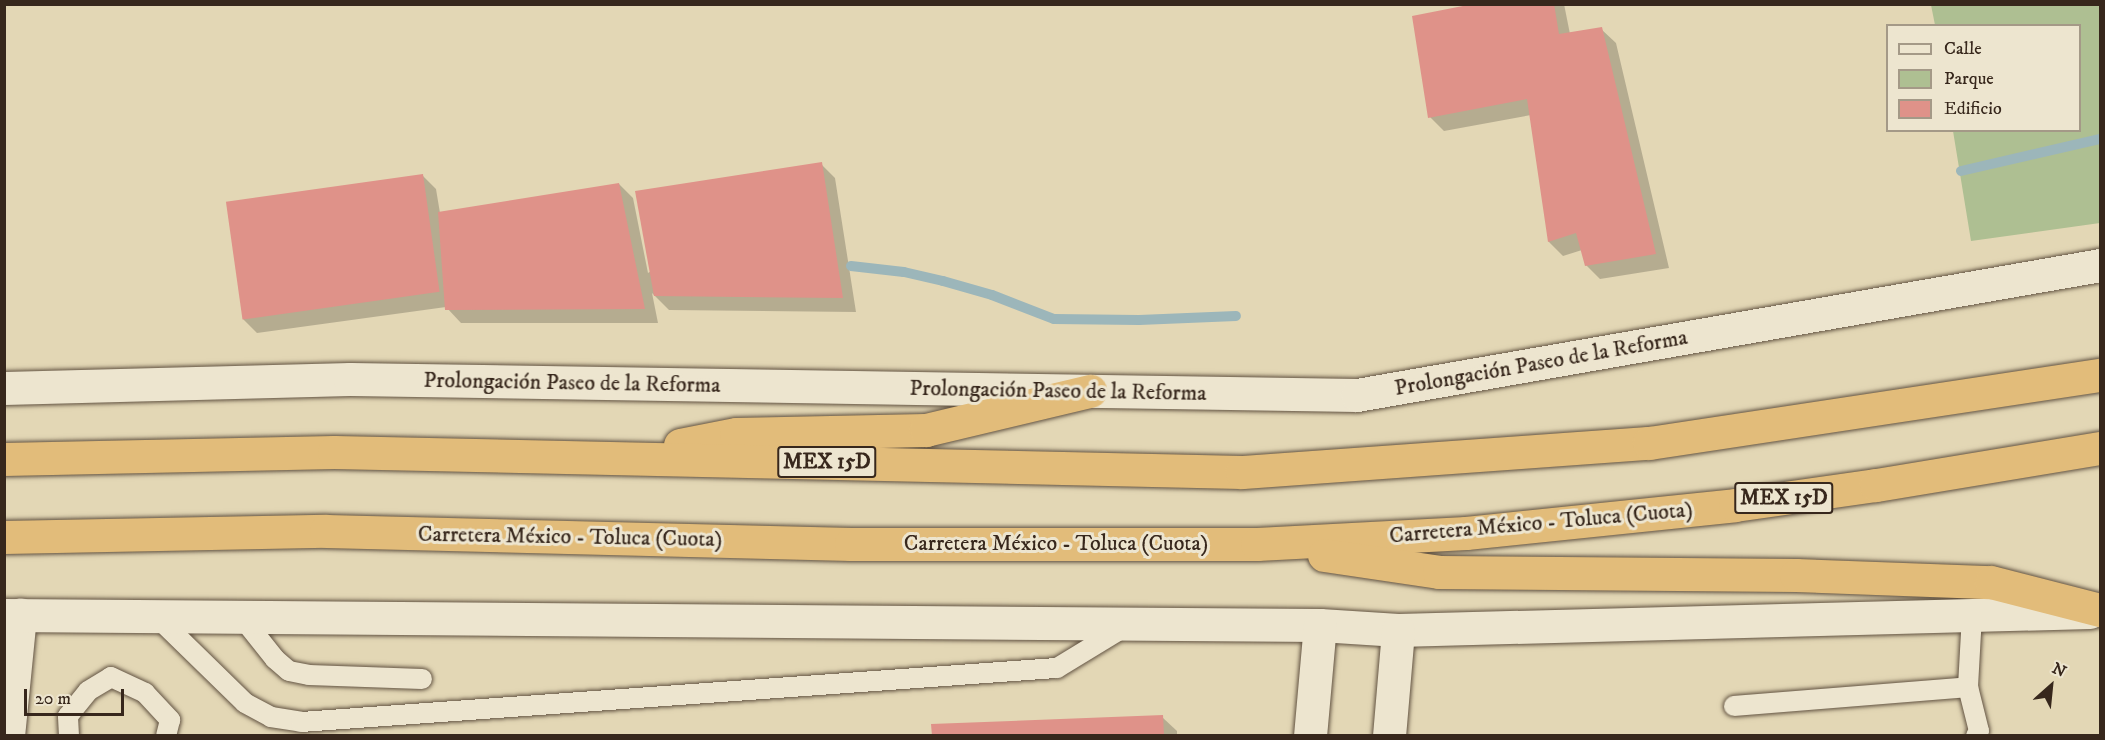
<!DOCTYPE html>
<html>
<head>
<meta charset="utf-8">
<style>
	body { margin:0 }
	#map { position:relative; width:2105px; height:740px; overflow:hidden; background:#e3d7b5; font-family:"IM FELL DW Pica",serif }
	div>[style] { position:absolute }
	.green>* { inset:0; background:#aebf92 }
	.shadow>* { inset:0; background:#0003 }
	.stream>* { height:10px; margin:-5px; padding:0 5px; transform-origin:5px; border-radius:5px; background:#9cb6ba }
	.building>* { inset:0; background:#df9289; transform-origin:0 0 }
	.roads { filter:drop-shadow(0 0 2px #625342) drop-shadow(0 0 2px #625342) }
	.lane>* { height:20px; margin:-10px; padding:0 10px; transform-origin:10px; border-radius:10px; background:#ede5cf }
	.street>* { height:33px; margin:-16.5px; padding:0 16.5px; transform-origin:16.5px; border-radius:16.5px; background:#ede5cf }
	.secondary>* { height:33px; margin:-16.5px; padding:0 16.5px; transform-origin:16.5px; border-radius:16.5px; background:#ede5cf }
	.highway>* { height:33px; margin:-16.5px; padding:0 16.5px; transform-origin:16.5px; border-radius:16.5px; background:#e2bc7a }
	span { translate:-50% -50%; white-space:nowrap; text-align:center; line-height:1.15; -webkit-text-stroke:6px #ede5cf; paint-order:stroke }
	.shield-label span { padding:2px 4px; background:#ede5cf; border:2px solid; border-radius:4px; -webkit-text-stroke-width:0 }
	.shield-label { font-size:21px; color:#37271c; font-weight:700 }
	.street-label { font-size:22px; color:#37271c }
	.frame { position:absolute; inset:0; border:6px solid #37271c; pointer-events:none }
	.legend { position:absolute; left:1886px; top:24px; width:195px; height:108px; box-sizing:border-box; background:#ede5cf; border:2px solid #a49987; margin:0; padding:8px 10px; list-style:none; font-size:18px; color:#37271c }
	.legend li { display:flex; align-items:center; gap:12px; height:30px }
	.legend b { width:30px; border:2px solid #a49987 }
	.north { position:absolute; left:2021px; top:656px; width:60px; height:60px; -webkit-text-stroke:4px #ede5cf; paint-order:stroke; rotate:27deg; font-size:16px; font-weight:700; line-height:24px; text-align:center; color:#37271c }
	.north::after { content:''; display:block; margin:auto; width:21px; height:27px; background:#37271c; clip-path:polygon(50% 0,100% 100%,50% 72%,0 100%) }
	.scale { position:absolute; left:24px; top:689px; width:100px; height:27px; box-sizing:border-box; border:3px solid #37271c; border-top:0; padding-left:8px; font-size:18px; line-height:21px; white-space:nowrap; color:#37271c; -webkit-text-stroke:4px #ede5cf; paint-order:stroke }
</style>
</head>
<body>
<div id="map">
	<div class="green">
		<i style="clip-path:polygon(1931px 5px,2100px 5px,2100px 223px,1971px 241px,1953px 131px,2080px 130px,2080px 26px,1935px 25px)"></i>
	</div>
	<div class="shadow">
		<i style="clip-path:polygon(1481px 4px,1564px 4px,1570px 34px,1601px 29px,1616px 43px,1669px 268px,1600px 279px,1586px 265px,1582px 250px,1563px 256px,1549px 242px,1531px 115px,1444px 131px,1430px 117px)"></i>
		<i style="clip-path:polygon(821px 164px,835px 178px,856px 312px,669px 310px,652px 293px,658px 323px,461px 323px,446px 307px,257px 333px,243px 319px,422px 175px,436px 189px,440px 213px,619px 184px,633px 198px,648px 273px)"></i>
		<i style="clip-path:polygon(1162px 717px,1177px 731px,1177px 736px,933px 736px)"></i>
	</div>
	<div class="stream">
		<i style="left:1961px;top:171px;width:143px;rotate:-13deg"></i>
		<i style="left:851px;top:266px;width:53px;rotate:6.5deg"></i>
		<i style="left:904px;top:272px;width:40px;rotate:13deg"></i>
		<i style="left:943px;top:281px;width:51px;rotate:15.9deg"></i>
		<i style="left:992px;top:295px;width:66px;rotate:21.2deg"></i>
		<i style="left:1054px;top:319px;width:85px;rotate:0.7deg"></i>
		<i style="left:1139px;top:320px;width:97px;rotate:-2.4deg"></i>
	</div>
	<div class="building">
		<i style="clip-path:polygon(1473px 4px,1554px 4px,1559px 34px,1602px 27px,1656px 254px,1585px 266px,1576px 233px,1548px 242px,1527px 99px,1428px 118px,1412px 16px)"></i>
		<i style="clip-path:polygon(822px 162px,843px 298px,654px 296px,635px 191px)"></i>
		<i style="left:423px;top:174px;width:119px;height:199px;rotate:82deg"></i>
		<i style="clip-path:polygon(619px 183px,645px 309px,445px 310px,438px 212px)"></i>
		<i style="clip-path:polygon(1163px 715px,1164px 736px,932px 736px,931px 724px)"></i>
	</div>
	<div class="roads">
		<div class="lane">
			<i style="left:240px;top:615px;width:56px;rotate:51.5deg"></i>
			<i style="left:275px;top:659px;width:18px;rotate:41deg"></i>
			<i style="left:289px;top:671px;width:20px;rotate:11deg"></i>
			<i style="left:309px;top:675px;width:113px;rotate:2deg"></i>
			<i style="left:1972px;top:615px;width:72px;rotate:93.2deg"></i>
			<i style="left:1968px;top:687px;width:45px;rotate:76deg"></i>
			<i style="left:1979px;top:731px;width:6px;rotate:121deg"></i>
			<i style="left:156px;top:616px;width:124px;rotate:44.3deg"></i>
			<i style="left:245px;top:703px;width:30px;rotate:28deg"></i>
			<i style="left:271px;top:717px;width:30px;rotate:9deg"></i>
			<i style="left:301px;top:722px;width:758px;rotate:-4.09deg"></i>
			<i style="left:1057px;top:668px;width:81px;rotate:-31.3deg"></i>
			<i style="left:1734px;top:706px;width:235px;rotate:-4.6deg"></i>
			<i style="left:69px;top:736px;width:20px;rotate:-93deg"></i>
			<i style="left:68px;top:716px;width:32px;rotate:-51deg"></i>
			<i style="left:88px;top:691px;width:27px;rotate:-31deg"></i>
			<i style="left:111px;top:677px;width:38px;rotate:25deg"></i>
			<i style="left:145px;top:693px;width:37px;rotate:47deg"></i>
			<i style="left:170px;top:720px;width:16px;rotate:104deg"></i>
		</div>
		<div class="street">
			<i style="left:8px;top:736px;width:122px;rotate:-84.3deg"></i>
		</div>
		<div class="secondary">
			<i style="left:4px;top:388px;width:346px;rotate:-1.5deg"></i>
			<i style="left:350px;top:379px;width:1007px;rotate:0.91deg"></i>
			<i style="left:1357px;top:395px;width:754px;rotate:-9.92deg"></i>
			<i style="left:4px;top:615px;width:1316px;rotate:0.44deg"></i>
			<i style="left:1320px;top:625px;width:78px;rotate:3.7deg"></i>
			<i style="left:1398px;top:630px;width:692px;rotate:-1.49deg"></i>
			<i style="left:1310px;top:736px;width:111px;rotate:-84.9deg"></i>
			<i style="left:1389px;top:736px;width:106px;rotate:-85.1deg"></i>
		</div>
		<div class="highway">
			<i style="left:680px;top:445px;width:57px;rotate:-11.1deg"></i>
			<i style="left:736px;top:434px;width:190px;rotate:-1.2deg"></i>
			<i style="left:926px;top:430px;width:169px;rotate:-13.4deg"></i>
			<i style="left:4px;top:459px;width:330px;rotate:-1.2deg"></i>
			<i style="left:334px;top:452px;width:908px;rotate:1.26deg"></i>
			<i style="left:1242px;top:472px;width:408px;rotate:-4.1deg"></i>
			<i style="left:1649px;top:443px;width:456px;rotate:-8.6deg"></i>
			<i style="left:4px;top:537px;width:322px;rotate:-1.1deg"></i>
			<i style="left:326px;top:531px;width:525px;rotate:1.42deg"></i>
			<i style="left:851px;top:544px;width:406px"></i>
			<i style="left:1257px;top:544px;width:209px;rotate:-3deg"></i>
			<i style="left:1466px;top:533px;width:270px;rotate:-5.9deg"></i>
			<i style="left:1735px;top:505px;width:142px;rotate:-8.1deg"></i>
			<i style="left:1876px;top:485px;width:227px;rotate:-9.4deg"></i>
			<i style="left:1324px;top:555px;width:116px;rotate:8.4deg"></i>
			<i style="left:1439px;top:572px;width:357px;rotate:0.5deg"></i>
			<i style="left:1796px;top:575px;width:195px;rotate:2.1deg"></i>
			<i style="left:1991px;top:582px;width:113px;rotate:14.4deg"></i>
		</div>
	</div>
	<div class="shield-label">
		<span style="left:827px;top:462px">MEX 15D</span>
		<span style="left:1784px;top:498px">MEX 15D</span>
	</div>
	<div class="street-label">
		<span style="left:1541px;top:363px;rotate:-10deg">Prolongación Paseo de la Reforma</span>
		<span style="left:572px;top:383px;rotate:1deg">Prolongación Paseo de la Reforma</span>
		<span style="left:1058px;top:391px;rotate:1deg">Prolongación Paseo de la Reforma</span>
		<span style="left:1541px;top:523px;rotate:-5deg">Carretera México - Toluca (Cuota)</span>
		<span style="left:570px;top:537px;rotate:1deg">Carretera México - Toluca (Cuota)</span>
		<span style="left:1056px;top:544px">Carretera México - Toluca (Cuota)</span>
	</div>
	<div class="frame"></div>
	<ul class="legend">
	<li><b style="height:8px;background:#ede5cf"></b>Calle</li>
	<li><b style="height:16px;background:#aebf92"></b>Parque</li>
	<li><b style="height:16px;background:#df9289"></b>Edificio</li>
	</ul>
	<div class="north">N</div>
	<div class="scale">20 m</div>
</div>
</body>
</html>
